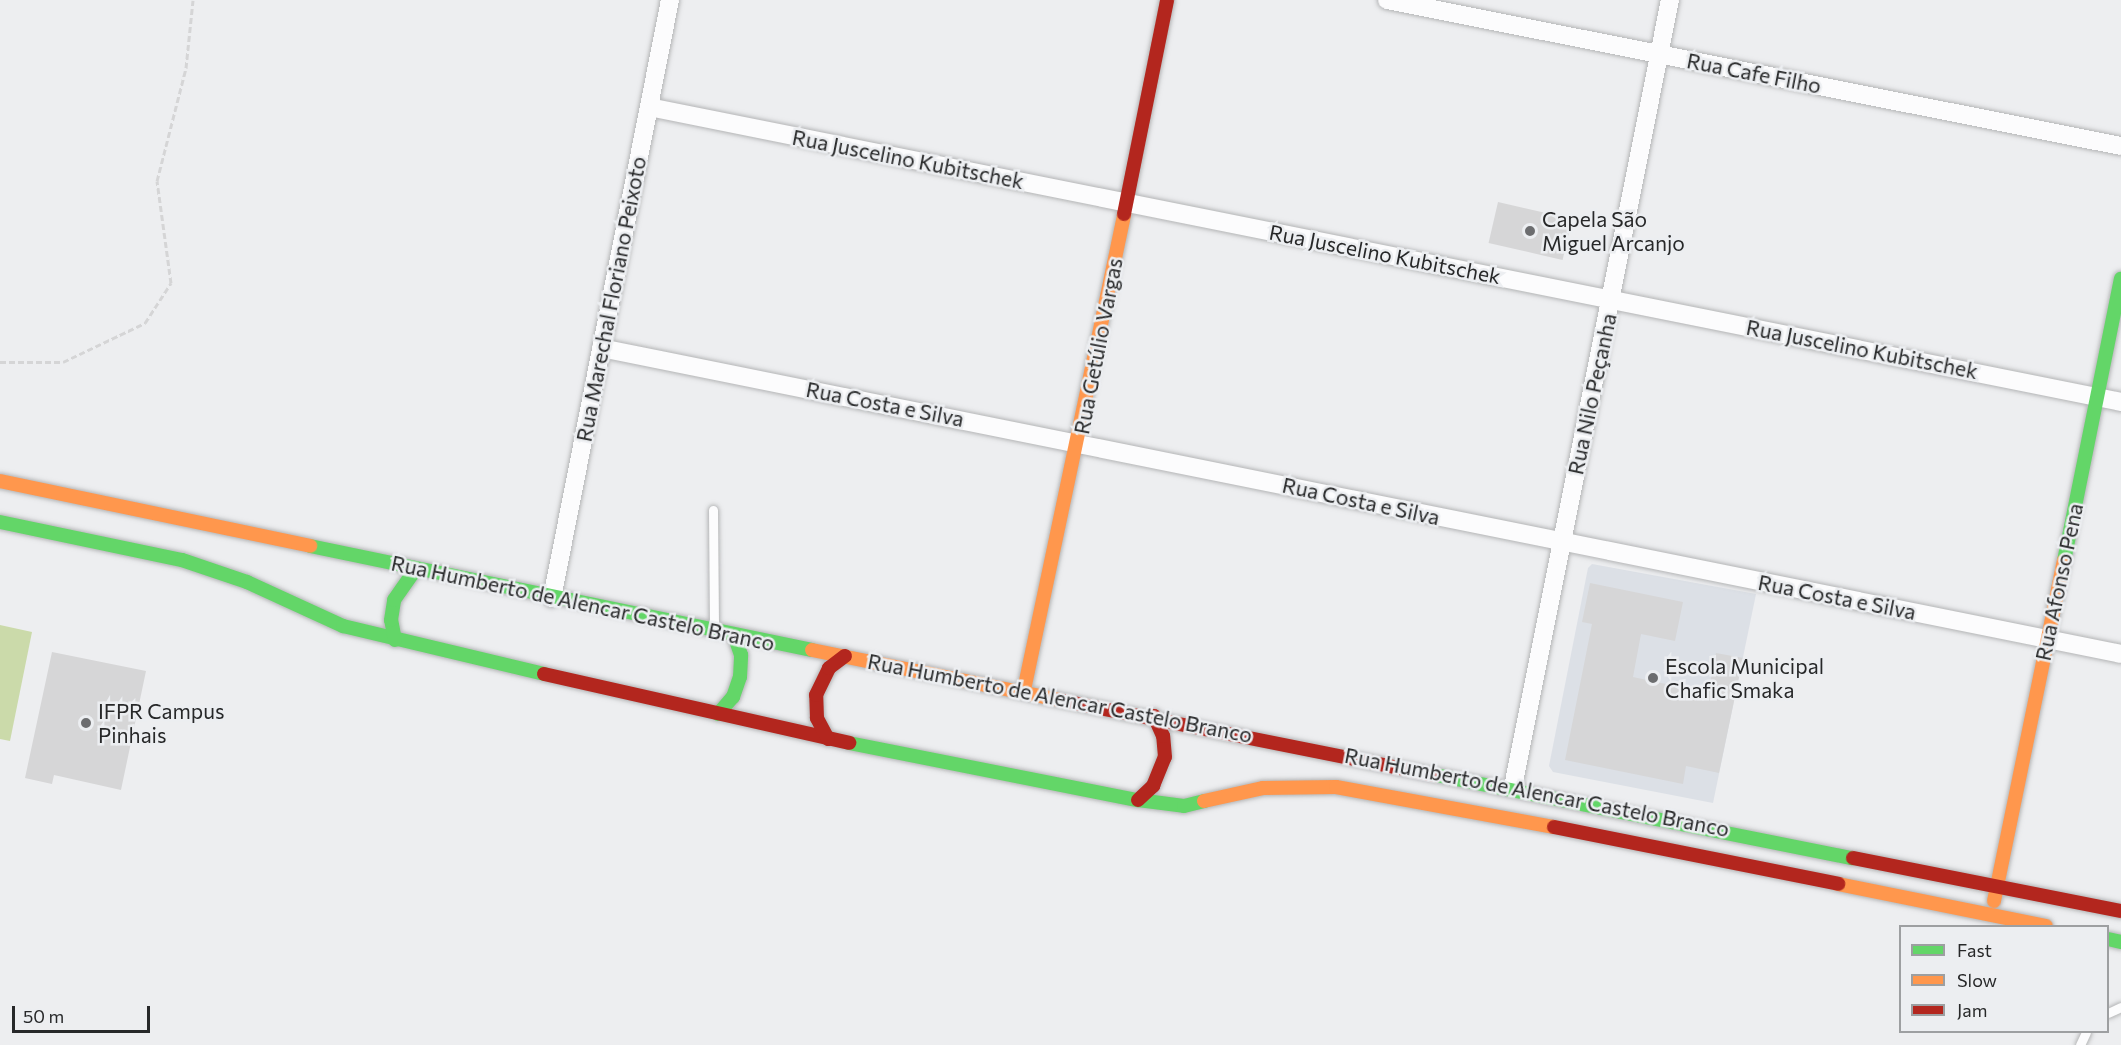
<!DOCTYPE html>
<html>
<head>
<meta charset="utf-8">
<style>
	body { margin:0 }
	#map { position:relative; width:2121px; height:1045px; overflow:hidden; background:#edeef0; font-family:Commissioner,sans-serif }
	div>[style] { position:absolute }
	.built>* { inset:0; background:#dce0e6 }
	.green>* { inset:0; background:#cbdaaa }
	.building>* { inset:0; background:#d6d6d7; transform-origin:0 0 }
	.path>* { height:3px; margin-top:-1.5px; transform-origin:0; background:repeating-linear-gradient(90deg,#d5d5d6 0 6px,transparent 0 9px) }
	.roads { filter:drop-shadow(0 0 2px #b4b5b6) drop-shadow(0 0 2px #b4b5b6) }
	.lane>* { height:9px; margin:-4.5px; padding:0 4.5px; transform-origin:4.5px; border-radius:4.5px; background:#fcfcfd }
	.street>* { height:18px; margin:-9px; padding:0 9px; transform-origin:9px; border-radius:9px; background:#fcfcfd }
	.fast>* { height:14px; margin:-7px; padding:0 7px; transform-origin:7px; border-radius:7px; background:#63d668 }
	.slow>* { height:14px; margin:-7px; padding:0 7px; transform-origin:7px; border-radius:7px; background:#ff974d }
	.jam>* { height:14px; margin:-7px; padding:0 7px; transform-origin:7px; border-radius:7px; background:#b3261e }
	.dots>* { width:16px; height:16px; translate:-50% -50%; box-sizing:border-box; border:3px solid #eceef1; border-radius:50% }
	span { translate:-50% -50%; white-space:nowrap; text-align:center; line-height:1.15; -webkit-text-stroke:5px #eceef1; paint-order:stroke }
	.street-label { font-size:21px; color:#272829 }
	.poi-label { font-size:21px; color:#272829 }
	.left { translate:0 -50%; text-align:left }
	.legend { position:absolute; left:1899px; top:925px; width:210px; height:108px; box-sizing:border-box; background:#eceef1; border:2px solid #9d9fa1; margin:0; padding:8px 10px; list-style:none; font-size:18px; color:#272829 }
	.legend li { display:flex; align-items:center; gap:12px; height:30px }
	.legend b { width:30px; border:2px solid #9d9fa1 }
	.scale { position:absolute; left:12px; top:1006px; width:138px; height:27px; box-sizing:border-box; border:3px solid #272829; border-top:0; padding-left:8px; font-size:18px; line-height:21px; white-space:nowrap; color:#272829; -webkit-text-stroke:4px #eceef1; paint-order:stroke }
</style>
</head>
<body>
<div id="map">
	<div class="built">
		<i style="clip-path:polygon(1592px 564px,1756px 594px,1713px 803px,1553px 772px,1549px 766px,1588px 568px)"></i>
	</div>
	<div class="green">
		<i style="clip-path:polygon(0 625px,32px 632px,10px 741px,0 739px)"></i>
	</div>
	<div class="building">
		<i style="left:1498px;top:202px;width:76px;height:42px;rotate:13deg"></i>
		<i style="clip-path:polygon(1590px 583px,1683px 602px,1675px 641px,1641px 634px,1633px 677px,1708px 693px,1716px 653px,1743px 658px,1719px 773px,1686px 766px,1683px 784px,1565px 760px,1592px 624px,1582px 622px)"></i>
		<i style="clip-path:polygon(52px 652px,146px 671px,121px 790px,54px 775px,52px 784px,25px 778px)"></i>
	</div>
	<div class="path">
		<i style="left:0;top:362px;width:63px"></i>
		<i style="left:63px;top:362px;width:91px;rotate:-25.4deg"></i>
		<i style="left:145px;top:323px;width:48px;rotate:-57deg"></i>
		<i style="left:171px;top:283px;width:103px;rotate:-97.8deg"></i>
		<i style="left:157px;top:181px;width:117px;rotate:-75.6deg"></i>
		<i style="left:186px;top:68px;width:68px;rotate:-84.1deg"></i>
	</div>
	<div class="roads">
		<div class="lane">
			<i style="left:713px;top:510px;width:119px;rotate:89.5deg"></i>
			<i style="left:2108px;top:1013px;width:14px;rotate:-25deg"></i>
			<i style="left:2080px;top:1045px;width:14px;rotate:-65deg"></i>
		</div>
		<div class="street">
			<i style="left:1387px;top:0;width:748px;rotate:11.25deg"></i>
			<i style="left:649px;top:107px;width:1501px;rotate:11.33deg"></i>
			<i style="left:601px;top:348px;width:1550px;rotate:11.38deg"></i>
			<i style="left:552px;top:598px;width:610px;rotate:-78.84deg"></i>
			<i style="left:1513px;top:787px;width:803px;rotate:-78.72deg"></i>
		</div>
		<div class="fast">
			<i style="left:0;top:522px;width:186px;rotate:11.8deg"></i>
			<i style="left:182px;top:560px;width:69px;rotate:18.7deg"></i>
			<i style="left:247px;top:582px;width:106px;rotate:24.6deg"></i>
			<i style="left:343px;top:626px;width:207px;rotate:13.4deg"></i>
			<i style="left:310px;top:546px;width:513px;rotate:11.7deg"></i>
			<i style="left:2064px;top:561px;width:288px;rotate:-78.6deg"></i>
			<i style="left:395px;top:640px;width:20px;rotate:-101deg"></i>
			<i style="left:391px;top:620px;width:20px;rotate:-81deg"></i>
			<i style="left:394px;top:600px;width:38px;rotate:-55deg"></i>
			<i style="left:718px;top:714px;width:23px;rotate:-49deg"></i>
			<i style="left:733px;top:697px;width:21px;rotate:-71deg"></i>
			<i style="left:740px;top:677px;width:22px;rotate:-87deg"></i>
			<i style="left:741px;top:655px;width:21px;rotate:-109deg"></i>
			<i style="left:849px;top:743px;width:295px;rotate:11.2deg"></i>
			<i style="left:1138px;top:800px;width:46px;rotate:7.4deg"></i>
			<i style="left:1184px;top:806px;width:21px;rotate:-14deg"></i>
			<i style="left:1436px;top:775px;width:425px;rotate:11.3deg"></i>
			<i style="left:2108px;top:939px;width:13px;rotate:13deg"></i>
		</div>
		<div class="slow">
			<i style="left:0;top:481px;width:317px;rotate:11.8deg"></i>
			<i style="left:812px;top:650px;width:252px;rotate:11.4deg"></i>
			<i style="left:1024px;top:690px;width:486px;rotate:-78.1deg"></i>
			<i style="left:1204px;top:801px;width:60px;rotate:-12.4deg"></i>
			<i style="left:1263px;top:788px;width:73px;rotate:-0.8deg"></i>
			<i style="left:1336px;top:787px;width:222px;rotate:10.4deg"></i>
			<i style="left:1838px;top:884px;width:212px;rotate:11.4deg"></i>
			<i style="left:1994px;top:901px;width:347px;rotate:-78.4deg"></i>
		</div>
		<div class="jam">
			<i style="left:1124px;top:214px;width:218px;rotate:-78.6deg"></i>
			<i style="left:544px;top:674px;width:313px;rotate:12.7deg"></i>
			<i style="left:1059px;top:700px;width:384px;rotate:11.3deg"></i>
			<i style="left:828px;top:739px;width:24px;rotate:-118deg"></i>
			<i style="left:817px;top:718px;width:23px;rotate:-92deg"></i>
			<i style="left:816px;top:695px;width:30px;rotate:-64deg"></i>
			<i style="left:829px;top:668px;width:20px;rotate:-37deg"></i>
			<i style="left:1138px;top:800px;width:21px;rotate:-43deg"></i>
			<i style="left:1153px;top:786px;width:31px;rotate:-68deg"></i>
			<i style="left:1165px;top:757px;width:21px;rotate:-95deg"></i>
			<i style="left:1163px;top:736px;width:22px;rotate:-114deg"></i>
			<i style="left:1554px;top:827px;width:290px;rotate:11.3deg"></i>
			<i style="left:1853px;top:858px;width:273px;rotate:11.2deg"></i>
		</div>
	</div>
	<div class="dots">
		<i style="left:1530px;top:231px;background:#6c6d6f"></i>
		<i style="left:1653px;top:678px;background:#6c6d6f"></i>
		<i style="left:86px;top:723px;background:#6c6d6f"></i>
	</div>
	<div class="street-label">
		<span style="left:1754px;top:73px;rotate:11deg">Rua Cafe Filho</span>
		<span style="left:908px;top:159px;rotate:11deg">Rua Juscelino Kubitschek</span>
		<span style="left:1385px;top:254px;rotate:11deg">Rua Juscelino Kubitschek</span>
		<span style="left:611px;top:299px;rotate:-79deg">Rua Marechal Floriano Peixoto</span>
		<span style="left:1098px;top:346px;rotate:-79deg">Rua Getúlio Vargas</span>
		<span style="left:1862px;top:349px;rotate:11deg">Rua Juscelino Kubitschek</span>
		<span style="left:1592px;top:394px;rotate:-78deg">Rua Nilo Peçanha</span>
		<span style="left:885px;top:404px;rotate:11deg">Rua Costa e Silva</span>
		<span style="left:1361px;top:501px;rotate:12deg">Rua Costa e Silva</span>
		<span style="left:2059px;top:582px;rotate:-78deg">Rua Afonso Pena</span>
		<span style="left:1837px;top:597px;rotate:11deg">Rua Costa e Silva</span>
		<span style="left:583px;top:603px;rotate:12deg">Rua Humberto de Alencar Castelo Branco</span>
		<span style="left:1060px;top:698px;rotate:11deg">Rua Humberto de Alencar Castelo Branco</span>
		<span style="left:1537px;top:792px;rotate:11deg">Rua Humberto de Alencar Castelo Branco</span>
	</div>
	<div class="poi-label">
		<span class="left" style="left:1542px;top:231px">Capela São<br>Miguel Arcanjo</span>
		<span class="left" style="left:1665px;top:678px">Escola Municipal<br>Chafic Smaka</span>
		<span class="left" style="left:98px;top:723px">IFPR Campus<br>Pinhais</span>
	</div>
	<ul class="legend">
	<li><b style="height:8px;background:#63d668"></b>Fast</li>
	<li><b style="height:8px;background:#ff974d"></b>Slow</li>
	<li><b style="height:8px;background:#b3261e"></b>Jam</li>
	</ul>
	<div class="scale">50 m</div>
</div>
</body>
</html>
